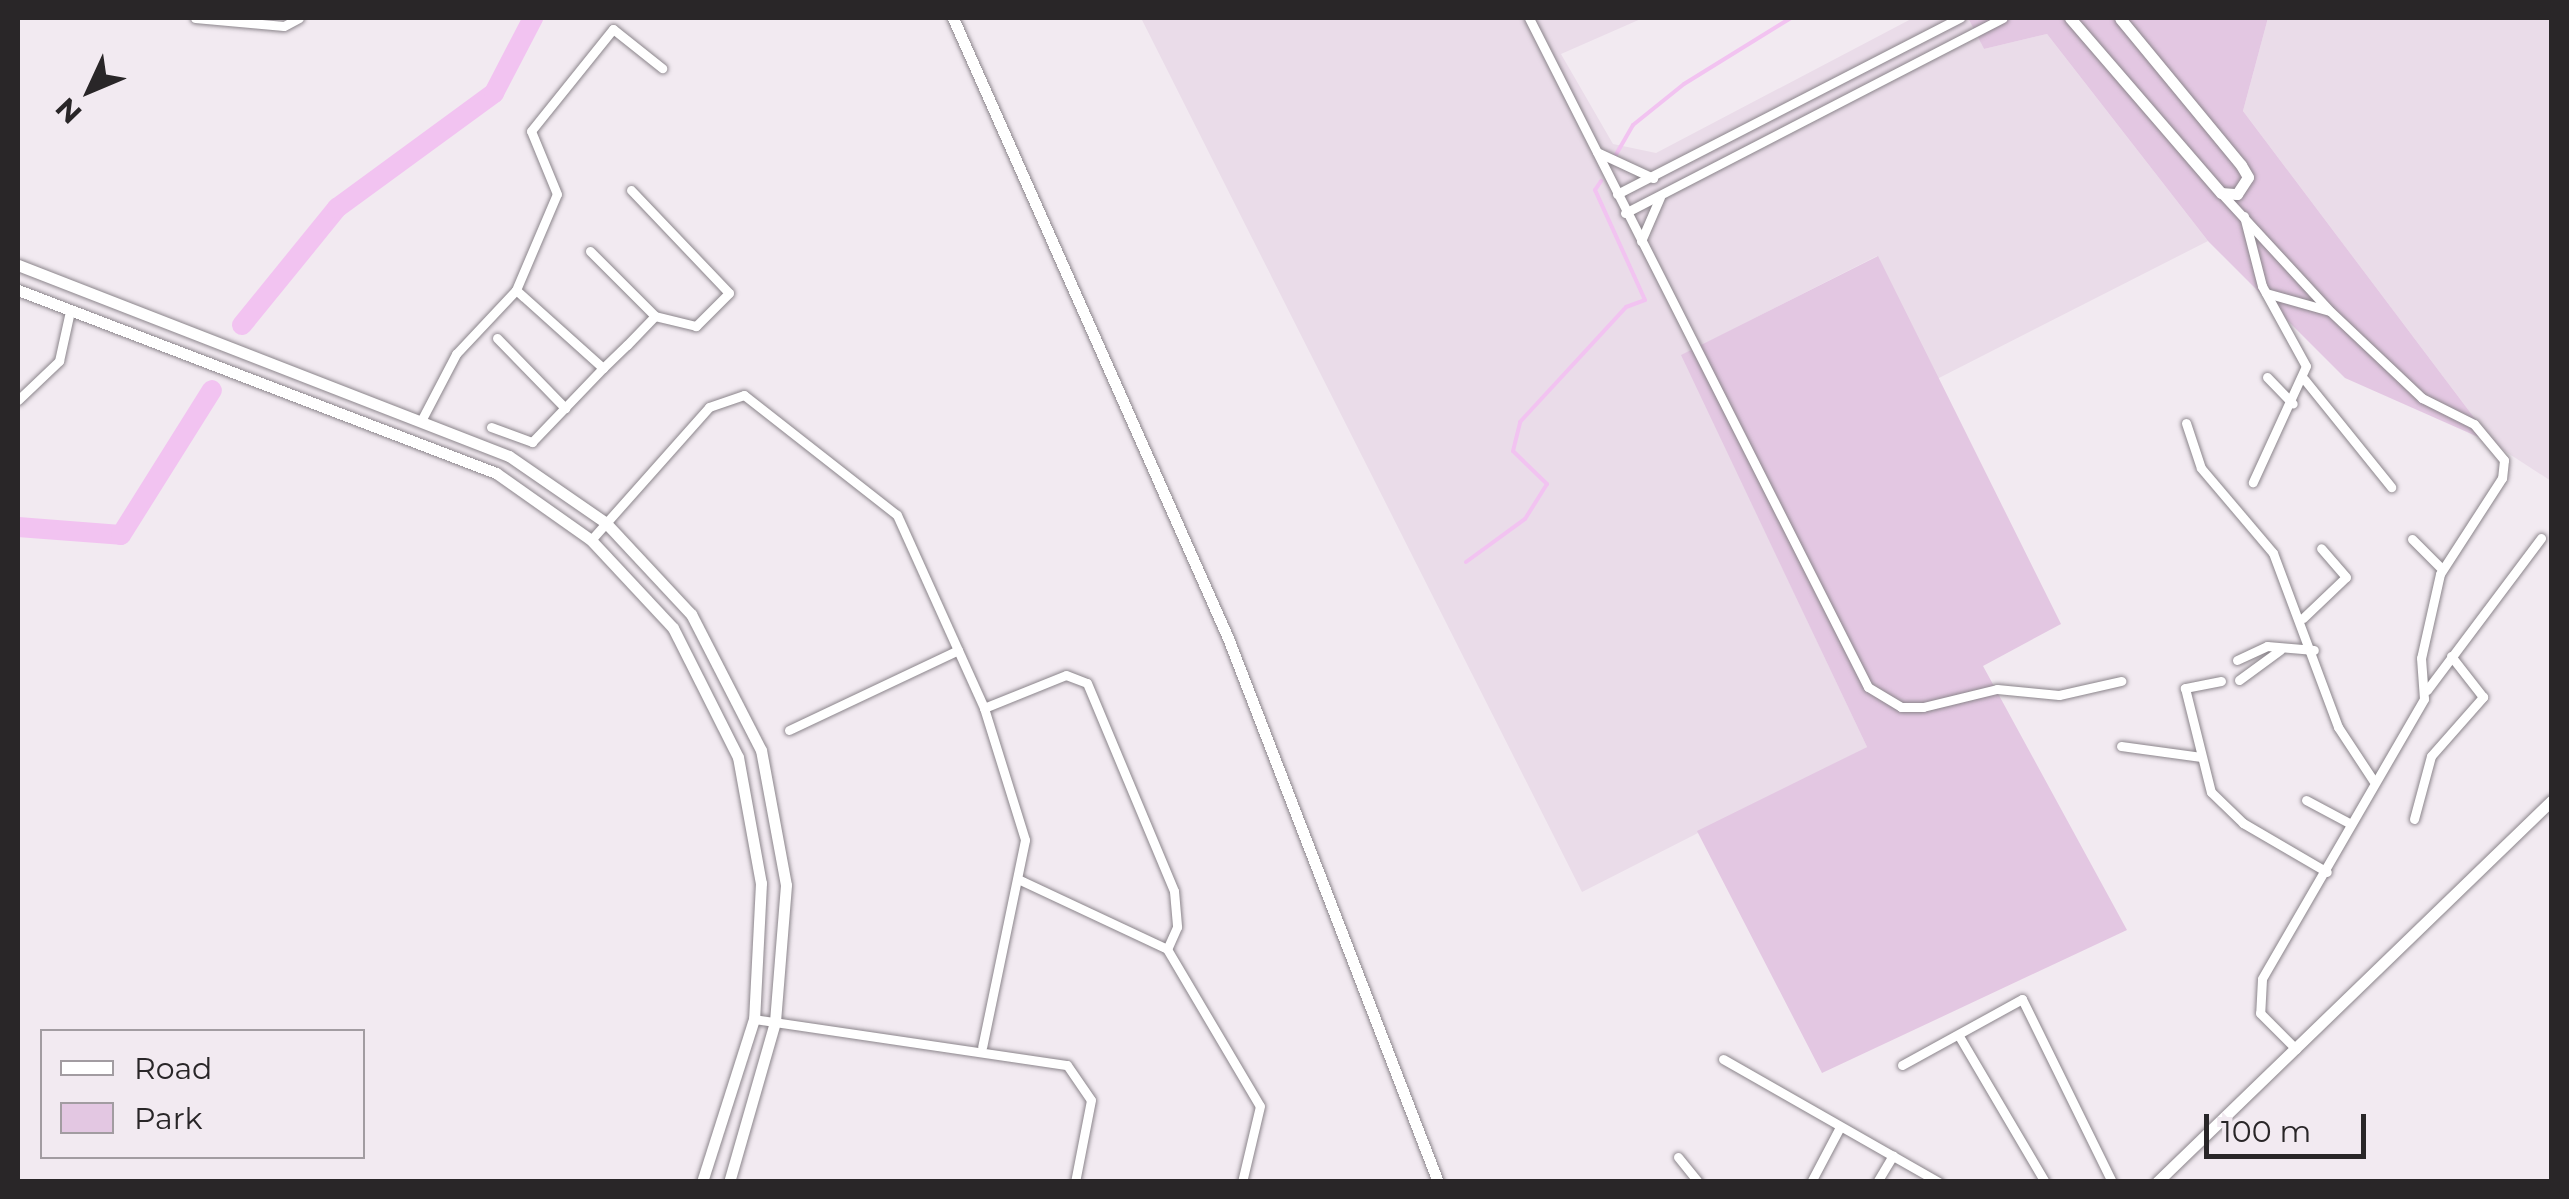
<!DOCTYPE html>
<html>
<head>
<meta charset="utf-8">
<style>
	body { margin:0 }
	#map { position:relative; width:2569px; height:1199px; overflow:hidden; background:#f2eaf1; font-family:Montserrat,sans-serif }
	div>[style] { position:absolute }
	.built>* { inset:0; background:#eadce9 }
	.green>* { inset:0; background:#e3c7e2 }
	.stream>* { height:4px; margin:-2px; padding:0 2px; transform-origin:2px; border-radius:2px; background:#f2c3f1 }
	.river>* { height:20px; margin:-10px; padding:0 10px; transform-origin:10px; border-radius:10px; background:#f2c3f1 }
	.roads { filter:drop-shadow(0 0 2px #8b858b) drop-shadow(0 0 2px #8b858b) }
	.street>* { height:9px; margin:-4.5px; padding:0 4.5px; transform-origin:4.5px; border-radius:4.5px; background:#fff }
	.secondary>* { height:11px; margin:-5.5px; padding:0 5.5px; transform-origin:5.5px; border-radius:5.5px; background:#fff }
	span { translate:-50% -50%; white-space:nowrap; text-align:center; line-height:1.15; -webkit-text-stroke:9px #f2eaf1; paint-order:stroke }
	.frame { position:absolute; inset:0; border:20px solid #292628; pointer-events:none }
	.legend { position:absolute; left:40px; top:1029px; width:325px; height:130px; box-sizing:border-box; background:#f2eaf1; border:2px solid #a29ca1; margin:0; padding:12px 18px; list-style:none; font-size:30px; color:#292628 }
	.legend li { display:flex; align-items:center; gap:20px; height:50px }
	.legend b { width:50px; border:2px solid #a29ca1 }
	.north { position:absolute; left:40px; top:40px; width:100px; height:100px; -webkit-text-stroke:8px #f2eaf1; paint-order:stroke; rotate:226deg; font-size:28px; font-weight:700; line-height:40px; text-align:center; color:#292628 }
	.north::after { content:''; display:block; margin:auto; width:35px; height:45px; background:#292628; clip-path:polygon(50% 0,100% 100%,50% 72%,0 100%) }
	.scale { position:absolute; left:2204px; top:1114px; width:162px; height:45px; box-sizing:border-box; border:5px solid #292628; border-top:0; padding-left:12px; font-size:30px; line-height:35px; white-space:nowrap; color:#292628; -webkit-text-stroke:8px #f2eaf1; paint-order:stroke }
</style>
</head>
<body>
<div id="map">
	<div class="built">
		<i style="clip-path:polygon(1141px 18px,1643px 18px,1561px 54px,1613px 144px,1656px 153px,1913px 18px,1968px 18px,1984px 49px,2047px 34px,2208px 241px,1937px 379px,1877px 256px,1682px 355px,1867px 747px,1582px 892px)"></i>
		<i style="clip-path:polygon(2268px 18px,2551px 18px,2551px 481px,2494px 444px,2243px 111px)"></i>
	</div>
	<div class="green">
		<i style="clip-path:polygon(1968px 18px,2268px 18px,2243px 111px,2494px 444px,2345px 378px,2208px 241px,2047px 34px,1984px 49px)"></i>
		<i style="clip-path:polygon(1878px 256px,2061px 624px,1983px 666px,2127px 930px,1822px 1073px,1697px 831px,1867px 747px,1681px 355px)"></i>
	</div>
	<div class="stream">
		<i style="left:1614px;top:158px;width:38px;rotate:-60deg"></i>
		<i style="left:1633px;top:125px;width:65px;rotate:-38.8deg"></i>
		<i style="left:1684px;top:84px;width:126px;rotate:-31.7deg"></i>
		<i style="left:1466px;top:562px;width:73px;rotate:-36.1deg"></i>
		<i style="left:1525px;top:519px;width:41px;rotate:-57.8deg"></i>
		<i style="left:1547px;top:484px;width:47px;rotate:-135.9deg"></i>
		<i style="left:1513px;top:451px;width:30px;rotate:-76deg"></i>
		<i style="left:1520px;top:422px;width:156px;rotate:-47.3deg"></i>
		<i style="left:1626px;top:307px;width:20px;rotate:-20deg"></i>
		<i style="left:1645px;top:300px;width:121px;rotate:-114.4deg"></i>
		<i style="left:1595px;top:190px;width:11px;rotate:-56deg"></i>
	</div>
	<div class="river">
		<i style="left:242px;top:325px;width:151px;rotate:-50.9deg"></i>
		<i style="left:337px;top:208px;width:195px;rotate:-36.2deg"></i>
		<i style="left:494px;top:93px;width:85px;rotate:-62.5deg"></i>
		<i style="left:18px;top:527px;width:103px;rotate:4.4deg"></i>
		<i style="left:121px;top:535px;width:171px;rotate:-57.9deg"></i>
	</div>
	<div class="roads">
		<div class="street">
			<i style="left:195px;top:18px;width:89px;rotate:5.1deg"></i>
			<i style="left:284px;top:26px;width:17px;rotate:-28deg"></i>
			<i style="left:1529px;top:18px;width:750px;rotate:63.13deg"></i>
			<i style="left:1868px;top:687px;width:39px;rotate:31deg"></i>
			<i style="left:1901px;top:707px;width:22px"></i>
			<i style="left:1923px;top:707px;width:76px;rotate:-13.7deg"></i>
			<i style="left:1997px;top:689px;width:62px;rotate:5.5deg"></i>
			<i style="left:2059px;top:695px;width:64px;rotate:-12.7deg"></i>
			<i style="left:1597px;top:152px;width:62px;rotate:24.9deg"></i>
			<i style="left:631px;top:190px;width:142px;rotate:46.4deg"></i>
			<i style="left:729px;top:293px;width:47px;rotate:135deg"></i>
			<i style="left:696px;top:326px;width:42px;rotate:-166.3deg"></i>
			<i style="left:2221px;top:193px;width:158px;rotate:47.3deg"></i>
			<i style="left:1617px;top:194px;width:386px;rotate:-27.2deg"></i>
			<i style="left:1625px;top:213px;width:425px;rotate:-27.3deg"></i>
			<i style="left:2244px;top:216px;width:72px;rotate:75.6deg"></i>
			<i style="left:2262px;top:286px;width:91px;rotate:61.2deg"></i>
			<i style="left:2306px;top:366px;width:128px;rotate:114.6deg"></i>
			<i style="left:1641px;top:241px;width:48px;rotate:-66.6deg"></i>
			<i style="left:516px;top:290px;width:104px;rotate:-66.9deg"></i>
			<i style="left:557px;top:194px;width:68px;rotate:-112.4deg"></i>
			<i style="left:531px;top:131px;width:131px;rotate:-51.2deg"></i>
			<i style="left:613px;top:29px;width:63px;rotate:38.5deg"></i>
			<i style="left:2266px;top:293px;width:66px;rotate:15.7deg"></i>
			<i style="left:2330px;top:311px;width:127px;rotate:43.4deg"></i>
			<i style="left:2422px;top:398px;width:58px;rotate:26.6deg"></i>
			<i style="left:2474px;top:424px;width:47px;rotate:50.2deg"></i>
			<i style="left:2504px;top:460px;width:18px;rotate:96deg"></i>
			<i style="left:2502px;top:478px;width:114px;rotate:122.9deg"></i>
			<i style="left:2440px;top:574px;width:86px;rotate:102.7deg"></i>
			<i style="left:2421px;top:658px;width:41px;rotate:85.8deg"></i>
			<i style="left:2424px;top:699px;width:323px;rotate:120.1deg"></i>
			<i style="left:2262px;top:979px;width:34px;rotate:93deg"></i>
			<i style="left:2260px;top:1013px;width:51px;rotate:45deg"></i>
			<i style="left:497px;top:338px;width:98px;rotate:45.8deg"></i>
			<i style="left:2267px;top:377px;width:37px;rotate:46deg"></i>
			<i style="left:2304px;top:379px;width:139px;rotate:51.1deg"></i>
			<i style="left:18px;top:400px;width:57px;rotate:-43.6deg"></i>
			<i style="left:59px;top:361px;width:51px;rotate:-77.6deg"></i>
			<i style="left:421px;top:421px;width:76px;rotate:-62.4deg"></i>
			<i style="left:456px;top:354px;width:88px;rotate:-46.8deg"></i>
			<i style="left:516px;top:290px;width:117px;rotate:41.9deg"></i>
			<i style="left:603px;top:368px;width:33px;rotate:-44deg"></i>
			<i style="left:627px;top:345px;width:40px;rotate:-46deg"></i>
			<i style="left:655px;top:316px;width:92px;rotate:-135deg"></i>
			<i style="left:2186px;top:423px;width:47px;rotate:71.6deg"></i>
			<i style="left:2201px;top:468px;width:111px;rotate:49.7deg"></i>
			<i style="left:2273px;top:553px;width:186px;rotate:69.5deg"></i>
			<i style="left:2338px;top:727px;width:64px;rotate:56.6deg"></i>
			<i style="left:491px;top:427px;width:44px;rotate:20.1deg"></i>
			<i style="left:532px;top:442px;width:103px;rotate:-46.2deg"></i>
			<i style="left:2412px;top:539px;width:42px;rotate:45deg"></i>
			<i style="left:591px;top:540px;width:178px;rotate:-48.4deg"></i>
			<i style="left:709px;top:407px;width:37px;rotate:-19deg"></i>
			<i style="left:744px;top:395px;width:194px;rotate:38.1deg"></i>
			<i style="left:897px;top:515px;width:212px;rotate:65.7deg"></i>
			<i style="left:984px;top:708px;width:138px;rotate:72.7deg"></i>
			<i style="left:1025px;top:840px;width:211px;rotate:101.7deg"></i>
			<i style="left:2303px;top:618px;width:59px;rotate:-43.6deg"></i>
			<i style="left:2346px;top:577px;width:38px;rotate:-131deg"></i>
			<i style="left:2237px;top:660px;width:33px;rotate:-25deg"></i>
			<i style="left:2267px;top:646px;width:47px;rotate:4.9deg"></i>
			<i style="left:2239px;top:680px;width:51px;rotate:-36.2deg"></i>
			<i style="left:2221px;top:681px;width:37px;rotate:169deg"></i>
			<i style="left:2185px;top:688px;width:107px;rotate:76deg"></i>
			<i style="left:2211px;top:792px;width:45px;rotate:44.1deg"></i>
			<i style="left:2243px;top:823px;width:97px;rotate:30.3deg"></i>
			<i style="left:2427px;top:690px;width:190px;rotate:-53.1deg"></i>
			<i style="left:984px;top:708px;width:88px;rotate:-21.9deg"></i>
			<i style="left:1066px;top:675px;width:22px;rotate:21deg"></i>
			<i style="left:1087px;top:683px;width:225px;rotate:67.3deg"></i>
			<i style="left:1174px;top:891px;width:36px;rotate:85deg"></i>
			<i style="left:1177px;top:927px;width:24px;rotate:114deg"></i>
			<i style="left:789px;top:730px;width:187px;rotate:-25.3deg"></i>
			<i style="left:2121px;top:746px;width:81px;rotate:7.8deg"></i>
			<i style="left:2306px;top:800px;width:51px;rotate:28.1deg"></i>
			<i style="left:2414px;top:819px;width:65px;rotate:-74.9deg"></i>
			<i style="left:2431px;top:756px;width:79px;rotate:-48.6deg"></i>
			<i style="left:2483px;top:697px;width:52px;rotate:-128deg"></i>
			<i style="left:1020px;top:880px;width:162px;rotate:25.1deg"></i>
			<i style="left:1167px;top:949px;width:182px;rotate:59.4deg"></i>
			<i style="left:1260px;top:1106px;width:78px;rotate:103.3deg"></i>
			<i style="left:754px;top:1019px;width:316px;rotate:8.4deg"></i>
			<i style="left:1067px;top:1065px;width:42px;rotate:55.6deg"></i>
			<i style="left:1091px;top:1100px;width:84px;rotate:101deg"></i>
			<i style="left:1959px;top:1036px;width:169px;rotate:59.5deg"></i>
			<i style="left:1723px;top:1059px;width:249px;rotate:29.7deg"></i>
			<i style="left:1902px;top:1065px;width:137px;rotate:-28.8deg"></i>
			<i style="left:2022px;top:999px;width:204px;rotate:63.8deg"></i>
			<i style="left:1678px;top:1157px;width:32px;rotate:51deg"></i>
			<i style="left:1811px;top:1182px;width:62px;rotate:-62.2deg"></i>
			<i style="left:1877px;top:1182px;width:31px;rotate:-59deg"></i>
		</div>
		<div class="secondary">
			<i style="left:953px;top:18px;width:678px;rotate:66.08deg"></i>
			<i style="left:1228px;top:638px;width:583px;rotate:68.89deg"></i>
			<i style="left:2070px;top:18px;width:231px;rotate:49.2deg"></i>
			<i style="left:2221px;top:193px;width:16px;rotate:4deg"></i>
			<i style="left:2237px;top:194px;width:20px;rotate:-57deg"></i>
			<i style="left:2248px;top:177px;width:14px;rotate:-120deg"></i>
			<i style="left:2241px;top:165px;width:190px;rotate:-129.5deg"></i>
			<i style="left:18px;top:265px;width:527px;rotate:21.26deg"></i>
			<i style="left:509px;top:456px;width:118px;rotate:34.6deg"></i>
			<i style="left:606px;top:523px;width:125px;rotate:47deg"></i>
			<i style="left:691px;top:614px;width:153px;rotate:62.8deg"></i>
			<i style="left:761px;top:750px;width:137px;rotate:79.5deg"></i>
			<i style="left:786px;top:885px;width:137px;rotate:94.6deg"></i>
			<i style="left:775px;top:1022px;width:166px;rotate:106deg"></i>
			<i style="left:18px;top:290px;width:512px;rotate:20.95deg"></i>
			<i style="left:496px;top:473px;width:116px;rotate:35.2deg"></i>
			<i style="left:591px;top:540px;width:120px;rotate:47deg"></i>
			<i style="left:673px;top:628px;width:144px;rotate:63.3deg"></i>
			<i style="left:738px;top:757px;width:128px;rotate:79.7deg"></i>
			<i style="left:761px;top:883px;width:136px;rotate:92.9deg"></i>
			<i style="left:754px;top:1019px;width:171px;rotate:107.7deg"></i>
			<i style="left:2157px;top:1182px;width:549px;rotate:-44.04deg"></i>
		</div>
	</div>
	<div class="frame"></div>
	<ul class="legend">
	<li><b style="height:12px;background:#fff"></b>Road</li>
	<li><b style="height:28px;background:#e3c7e2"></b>Park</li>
	</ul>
	<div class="north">N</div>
	<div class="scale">100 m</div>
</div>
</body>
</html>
